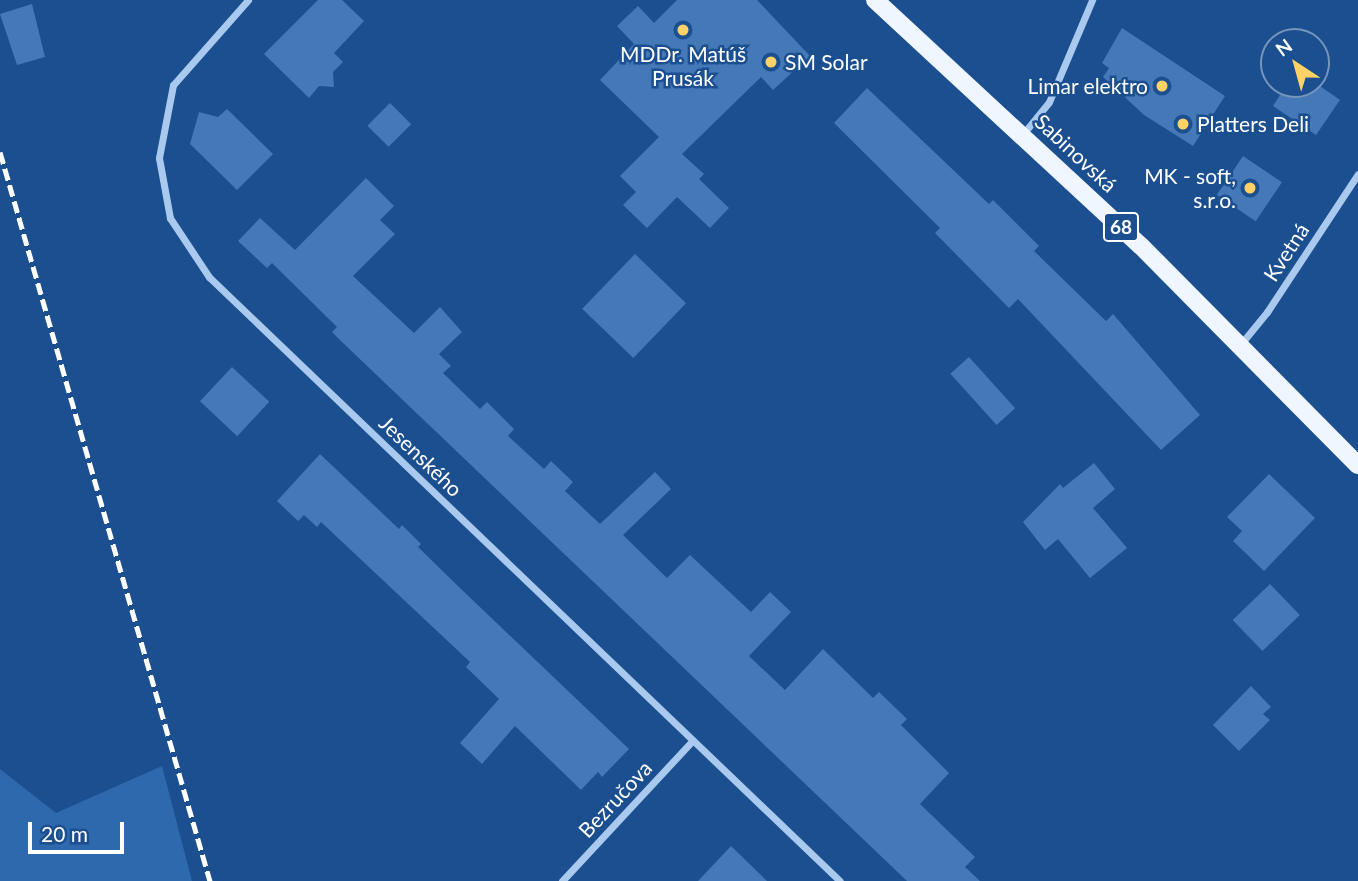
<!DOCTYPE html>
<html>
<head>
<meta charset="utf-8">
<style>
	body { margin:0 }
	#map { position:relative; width:1358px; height:881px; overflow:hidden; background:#1b4f8f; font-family:Lato,sans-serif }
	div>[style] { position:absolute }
	.green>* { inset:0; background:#2e69ad }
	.building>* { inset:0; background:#4478b7; transform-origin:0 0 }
	.street>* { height:7px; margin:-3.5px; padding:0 3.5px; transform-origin:3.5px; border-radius:3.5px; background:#a9c9ee }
	.primary>* { height:18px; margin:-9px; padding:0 9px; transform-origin:9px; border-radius:9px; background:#f0f6ff }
	.rail>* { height:5px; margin-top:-2.5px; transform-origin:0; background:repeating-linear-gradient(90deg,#fff 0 12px,transparent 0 17px) }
	.dots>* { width:19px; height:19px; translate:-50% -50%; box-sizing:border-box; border:4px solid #1b4f8f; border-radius:50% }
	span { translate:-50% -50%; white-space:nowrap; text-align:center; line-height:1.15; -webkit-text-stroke:5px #1b4f8f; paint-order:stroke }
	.shield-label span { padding:2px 5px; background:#1b4f8f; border:2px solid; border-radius:5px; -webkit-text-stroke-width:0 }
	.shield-label { font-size:19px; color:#fff; font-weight:700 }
	.poi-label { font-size:21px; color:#fff }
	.left { translate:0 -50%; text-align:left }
	.right { translate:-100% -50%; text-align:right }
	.street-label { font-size:21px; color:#fff }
	.north { position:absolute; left:1260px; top:28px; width:70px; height:70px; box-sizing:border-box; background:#1b4f8f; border:2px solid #7695bc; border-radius:50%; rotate:324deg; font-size:19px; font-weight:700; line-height:28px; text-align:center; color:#fff }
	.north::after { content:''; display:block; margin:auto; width:24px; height:32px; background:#ffd166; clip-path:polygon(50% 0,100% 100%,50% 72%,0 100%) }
	.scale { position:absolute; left:28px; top:822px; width:96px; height:32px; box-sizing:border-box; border:4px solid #fff; border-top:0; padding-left:9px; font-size:21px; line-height:24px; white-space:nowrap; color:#fff; -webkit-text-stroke:5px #1b4f8f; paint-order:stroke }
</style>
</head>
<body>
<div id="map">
	<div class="green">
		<i style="clip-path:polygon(162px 766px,192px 881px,0 881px,0 769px,56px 813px)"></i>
	</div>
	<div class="building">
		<i style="clip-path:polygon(318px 0,342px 0,364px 21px,334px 53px,343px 62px,333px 72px,334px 87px,319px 86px,309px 98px,264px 54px)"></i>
		<i style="clip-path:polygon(677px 0,757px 0,810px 56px,773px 90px,761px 77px,682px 154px,704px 174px,699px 179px,729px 208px,710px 228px,677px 197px,647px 228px,623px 205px,636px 192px,620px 176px,659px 137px,600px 80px,634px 44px,617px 26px,638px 6px,654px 23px)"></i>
		<i style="clip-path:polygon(32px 4px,45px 57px,17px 65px,0 14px)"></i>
		<i style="clip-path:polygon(1122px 28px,1225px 96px,1193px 146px,1144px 115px,1103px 77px,1109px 68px,1102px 63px)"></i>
		<i style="clip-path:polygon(1287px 84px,1317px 84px,1340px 100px,1316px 135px,1273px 106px)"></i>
		<i style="clip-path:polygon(867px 88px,989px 204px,993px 200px,1039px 246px,1034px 251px,1106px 321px,1113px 314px,1200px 415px,1161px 450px,1018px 299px,1009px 308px,935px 233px,940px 228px,834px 123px)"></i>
		<i style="left:390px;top:103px;width:30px;height:32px;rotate:45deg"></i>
		<i style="clip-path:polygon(227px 109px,273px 154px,237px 190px,190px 144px,199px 112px,218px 117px)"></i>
		<i style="left:1243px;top:156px;width:47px;height:47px;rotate:34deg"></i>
		<i style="clip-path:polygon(366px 178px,394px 206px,380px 220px,395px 234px,353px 276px,414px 333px,440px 307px,462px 332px,439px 354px,451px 366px,443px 373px,480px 409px,487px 402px,514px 429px,508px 436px,544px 469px,551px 461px,573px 482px,565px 491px,600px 524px,655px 472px,671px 489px,623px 535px,667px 578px,690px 555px,751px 612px,770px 592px,791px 612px,749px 656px,785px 690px,823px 649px,873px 698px,879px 692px,907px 719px,901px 725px,949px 773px,920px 804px,975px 857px,965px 867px,980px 881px,907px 881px,342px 342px,332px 332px,337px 327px,272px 263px,267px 268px,238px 241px,260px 218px,295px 250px)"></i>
		<i style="left:635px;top:254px;width:71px;height:76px;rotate:44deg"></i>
		<i style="left:969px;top:357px;width:69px;height:25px;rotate:48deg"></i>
		<i style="left:232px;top:367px;width:51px;height:47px;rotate:43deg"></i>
		<i style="clip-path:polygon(320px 454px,399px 529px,402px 525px,421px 544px,418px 547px,460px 588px,629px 749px,602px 777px,598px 772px,581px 790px,515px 726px,482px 764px,460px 743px,499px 699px,466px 667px,470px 662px,321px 522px,317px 527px,304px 515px,298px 521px,277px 501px)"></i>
		<i style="clip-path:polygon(1094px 463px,1115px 489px,1093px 508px,1127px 548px,1090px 578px,1058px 539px,1045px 550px,1023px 522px,1060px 484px,1063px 488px)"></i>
		<i style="clip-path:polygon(1269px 474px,1315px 518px,1264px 571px,1233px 541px,1242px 531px,1227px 517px)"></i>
		<i style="left:1270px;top:584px;width:43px;height:52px;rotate:46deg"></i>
		<i style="clip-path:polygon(1251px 686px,1271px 707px,1263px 714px,1270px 720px,1239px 751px,1213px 725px)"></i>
		<i style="clip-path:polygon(731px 846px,767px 881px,698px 881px)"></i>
	</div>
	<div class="street">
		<i style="left:248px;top:0;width:113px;rotate:131.4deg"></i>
		<i style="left:173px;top:85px;width:74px;rotate:100.9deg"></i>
		<i style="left:159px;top:158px;width:61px;rotate:79.6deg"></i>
		<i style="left:170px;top:218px;width:71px;rotate:56.5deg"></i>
		<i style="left:209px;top:277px;width:873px;rotate:43.75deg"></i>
		<i style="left:1023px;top:134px;width:41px;rotate:-50.9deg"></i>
		<i style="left:1049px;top:102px;width:111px;rotate:-67.1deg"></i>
		<i style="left:1240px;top:345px;width:43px;rotate:-50.7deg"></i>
		<i style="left:1267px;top:312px;width:165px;rotate:-56.6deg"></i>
		<i style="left:562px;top:881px;width:192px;rotate:-47.1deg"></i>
	</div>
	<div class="primary">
		<i style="left:875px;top:0;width:362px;rotate:42.8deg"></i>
		<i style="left:1141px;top:246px;width:308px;rotate:45.3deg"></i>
	</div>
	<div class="rail">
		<i style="left:0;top:152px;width:759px;rotate:73.93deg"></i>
	</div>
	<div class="dots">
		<i style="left:683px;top:30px;background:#ffd166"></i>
		<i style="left:771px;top:62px;background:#ffd166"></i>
		<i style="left:1162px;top:86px;background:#ffd166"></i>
		<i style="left:1183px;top:124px;background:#ffd166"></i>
		<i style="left:1250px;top:188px;background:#ffd166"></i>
	</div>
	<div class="shield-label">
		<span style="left:1121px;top:227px">68</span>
	</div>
	<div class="poi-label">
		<span style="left:683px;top:66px">MDDr. Matúš<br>Prusák</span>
		<span class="left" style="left:785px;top:62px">SM Solar</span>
		<span class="right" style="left:1148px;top:86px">Limar elektro</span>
		<span class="left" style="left:1197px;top:124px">Platters Deli</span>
		<span class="right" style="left:1236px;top:188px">MK - soft,<br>s.r.o.</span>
	</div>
	<div class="street-label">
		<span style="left:1076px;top:153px;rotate:43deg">Sabinovská</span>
		<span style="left:1286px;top:252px;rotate:-57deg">Kvetná</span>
		<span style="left:421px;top:456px;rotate:44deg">Jesenského</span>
		<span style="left:615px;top:799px;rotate:-47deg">Bezručova</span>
	</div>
	<div class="north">N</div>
	<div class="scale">20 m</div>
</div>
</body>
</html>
